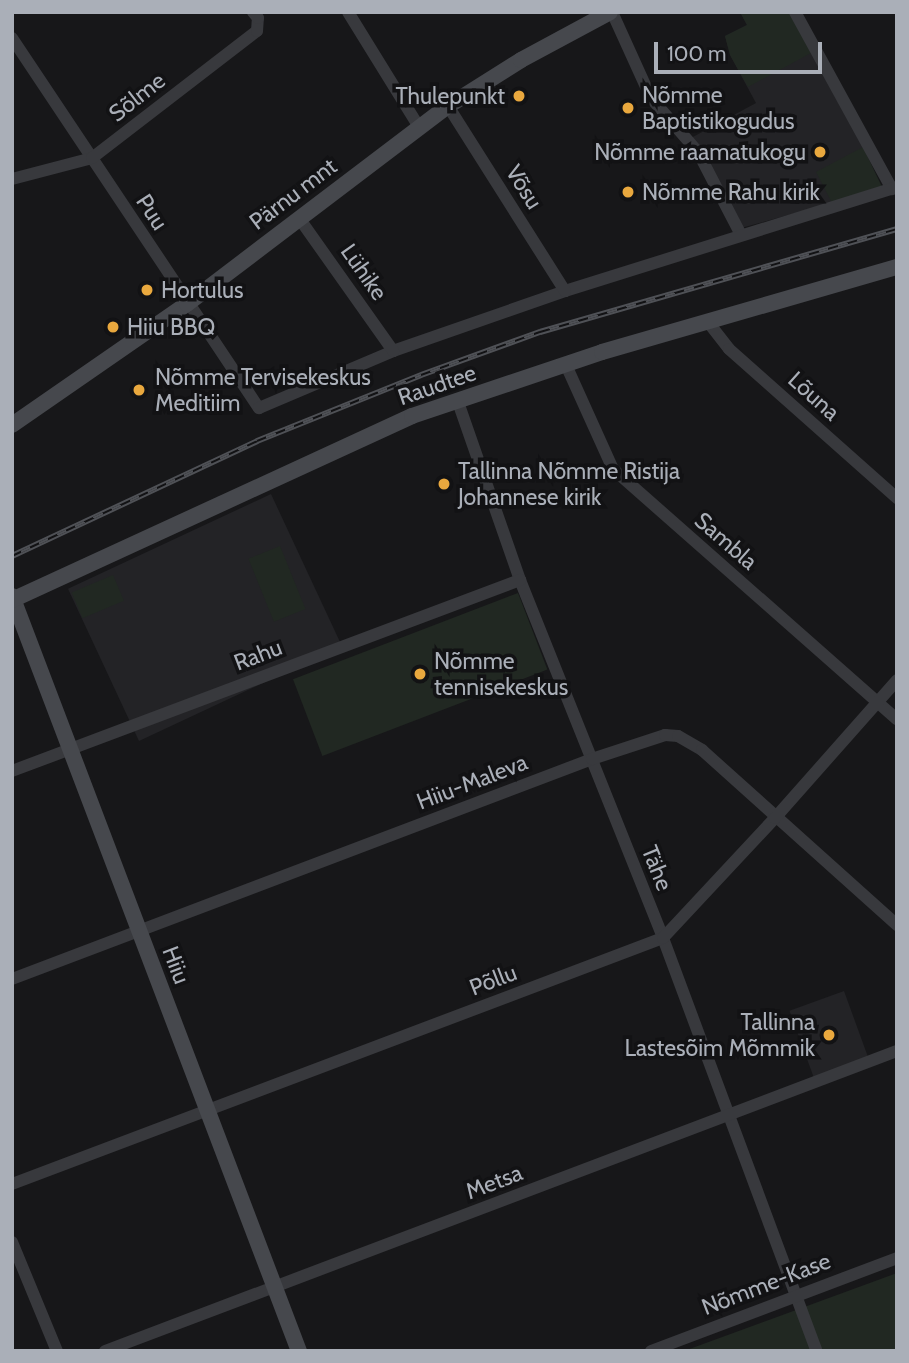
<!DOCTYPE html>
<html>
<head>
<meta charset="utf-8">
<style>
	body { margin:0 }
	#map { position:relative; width:909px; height:1363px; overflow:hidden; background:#171719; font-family:Cabin,sans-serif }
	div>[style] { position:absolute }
	.built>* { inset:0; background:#232326; transform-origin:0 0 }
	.green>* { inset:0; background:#212822; transform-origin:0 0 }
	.street>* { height:12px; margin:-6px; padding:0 6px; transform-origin:6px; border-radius:6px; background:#38393d }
	.secondary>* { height:16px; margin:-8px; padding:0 8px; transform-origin:8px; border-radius:8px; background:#46484d }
	.rail>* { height:6px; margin-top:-3px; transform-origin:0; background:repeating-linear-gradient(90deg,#121214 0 10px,#4f5156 0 20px); box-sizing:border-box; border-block:2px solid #4f5156 }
	.dots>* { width:19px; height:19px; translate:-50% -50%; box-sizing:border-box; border:4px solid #121214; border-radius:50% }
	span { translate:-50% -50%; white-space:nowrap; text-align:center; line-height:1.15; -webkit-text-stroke:7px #121214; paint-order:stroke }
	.poi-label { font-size:23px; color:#aaafb8 }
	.left { translate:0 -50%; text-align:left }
	.right { translate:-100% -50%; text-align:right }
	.street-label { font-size:23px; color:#aaafb8 }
	.frame { position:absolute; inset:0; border:14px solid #aaafb8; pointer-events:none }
	.scale { position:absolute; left:654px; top:42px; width:168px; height:32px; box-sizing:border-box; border:4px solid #aaafb8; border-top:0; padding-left:9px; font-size:21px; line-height:24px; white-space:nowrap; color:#aaafb8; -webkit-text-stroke:5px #121214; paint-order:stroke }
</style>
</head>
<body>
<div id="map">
	<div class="built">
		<i style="clip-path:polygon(740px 12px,789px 12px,863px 147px,832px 203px,741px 228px,691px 138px,756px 103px,730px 55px,725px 36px,747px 25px)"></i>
		<i style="left:271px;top:494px;width:168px;height:224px;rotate:65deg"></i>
		<i style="left:844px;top:991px;width:71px;height:58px;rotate:70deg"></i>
	</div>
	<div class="green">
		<i style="clip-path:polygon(740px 12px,789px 12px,811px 53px,748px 87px,730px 55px,725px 36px,747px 25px)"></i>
		<i style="clip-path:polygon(863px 147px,882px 187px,832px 203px,816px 172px)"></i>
		<i style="left:280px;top:546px;width:68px;height:34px;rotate:68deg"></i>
		<i style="left:113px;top:575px;width:28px;height:45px;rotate:67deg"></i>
		<i style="left:518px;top:593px;width:82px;height:241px;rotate:69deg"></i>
		<i style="clip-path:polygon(897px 1273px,897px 1351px,684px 1351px)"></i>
	</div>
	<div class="street">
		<i style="left:348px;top:12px;width:135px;rotate:58.3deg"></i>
		<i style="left:612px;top:12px;width:94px;rotate:65.6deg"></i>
		<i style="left:651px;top:98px;width:72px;rotate:49deg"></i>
		<i style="left:698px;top:152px;width:93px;rotate:62.6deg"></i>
		<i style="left:795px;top:12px;width:202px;rotate:61.3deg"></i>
		<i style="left:12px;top:38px;width:445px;rotate:56.3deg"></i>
		<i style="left:259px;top:408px;width:146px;rotate:-23deg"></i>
		<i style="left:393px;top:351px;width:182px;rotate:-19.2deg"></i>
		<i style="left:565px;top:291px;width:348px;rotate:-17.4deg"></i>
		<i style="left:448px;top:106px;width:219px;rotate:57.7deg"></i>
		<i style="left:12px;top:179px;width:83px;rotate:-14.7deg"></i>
		<i style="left:92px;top:158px;width:208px;rotate:-37.6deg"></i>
		<i style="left:257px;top:31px;width:13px;rotate:-86deg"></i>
		<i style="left:258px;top:18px;width:8px;rotate:-130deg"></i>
		<i style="left:299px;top:218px;width:163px;rotate:54.7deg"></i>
		<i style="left:708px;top:322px;width:34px;rotate:52deg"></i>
		<i style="left:729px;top:349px;width:225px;rotate:41.6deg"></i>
		<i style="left:566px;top:365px;width:114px;rotate:65.7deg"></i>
		<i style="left:613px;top:469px;width:378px;rotate:41.4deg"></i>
		<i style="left:458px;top:402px;width:188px;rotate:70.8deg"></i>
		<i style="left:520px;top:580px;width:386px;rotate:68.2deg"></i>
		<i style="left:663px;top:938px;width:441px;rotate:69.6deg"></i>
		<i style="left:12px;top:771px;width:543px;rotate:-20.61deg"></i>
		<i style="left:12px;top:979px;width:620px;rotate:-20.77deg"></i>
		<i style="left:592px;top:759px;width:77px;rotate:-18.2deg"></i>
		<i style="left:665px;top:735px;width:13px;rotate:4deg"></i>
		<i style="left:678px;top:736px;width:28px;rotate:30deg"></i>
		<i style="left:702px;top:750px;width:262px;rotate:41.9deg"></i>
		<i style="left:12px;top:1184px;width:696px;rotate:-20.7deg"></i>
		<i style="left:663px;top:938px;width:164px;rotate:-47deg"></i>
		<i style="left:775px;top:818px;width:184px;rotate:-48.5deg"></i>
		<i style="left:12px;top:1242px;width:118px;rotate:67.6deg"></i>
		<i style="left:105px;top:1351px;width:847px;rotate:-20.75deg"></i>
		<i style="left:651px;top:1351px;width:263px;rotate:-20.7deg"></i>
	</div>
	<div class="secondary">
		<i style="left:12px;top:425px;width:213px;rotate:-34.7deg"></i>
		<i style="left:187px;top:304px;width:328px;rotate:-37.2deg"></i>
		<i style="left:448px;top:106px;width:86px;rotate:-32.2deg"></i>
		<i style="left:521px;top:60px;width:101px;rotate:-28.3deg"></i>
		<i style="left:12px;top:596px;width:808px;rotate:69.19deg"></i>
		<i style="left:12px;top:600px;width:440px;rotate:-24.7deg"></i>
		<i style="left:412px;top:416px;width:200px;rotate:-18.6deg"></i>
		<i style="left:602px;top:352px;width:307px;rotate:-16.1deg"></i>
	</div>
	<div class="rail">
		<i style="left:12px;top:556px;width:271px;rotate:-25.1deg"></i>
		<i style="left:257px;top:441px;width:177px;rotate:-21.9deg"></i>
		<i style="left:421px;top:375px;width:127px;rotate:-19.9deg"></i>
		<i style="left:540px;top:332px;width:372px;rotate:-16.1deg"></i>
	</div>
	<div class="dots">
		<i style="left:519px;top:96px;background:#e9a83e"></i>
		<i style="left:628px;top:108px;background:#e9a83e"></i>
		<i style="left:820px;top:152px;background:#e9a83e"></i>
		<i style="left:628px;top:192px;background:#e9a83e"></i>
		<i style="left:147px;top:290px;background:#e9a83e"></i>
		<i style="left:113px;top:327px;background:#e9a83e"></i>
		<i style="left:139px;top:390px;background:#e9a83e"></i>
		<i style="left:444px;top:484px;background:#e9a83e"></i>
		<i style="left:420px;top:674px;background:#e9a83e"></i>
		<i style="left:829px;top:1035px;background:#e9a83e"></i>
	</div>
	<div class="poi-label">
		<span class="left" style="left:642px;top:108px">Nõmme<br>Baptistikogudus</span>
		<span class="right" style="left:505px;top:96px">Thulepunkt</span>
		<span class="right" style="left:806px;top:152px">Nõmme raamatukogu</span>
		<span class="left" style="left:642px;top:192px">Nõmme Rahu kirik</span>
		<span class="left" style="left:161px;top:290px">Hortulus</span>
		<span class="left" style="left:127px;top:327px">Hiiu BBQ</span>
		<span class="left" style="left:155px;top:390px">Nõmme Tervisekeskus<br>Meditiim</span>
		<span class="left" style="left:458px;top:484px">Tallinna Nõmme Ristija<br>Johannese kirik</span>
		<span class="left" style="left:434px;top:674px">Nõmme<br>tennisekeskus</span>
		<span class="right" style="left:815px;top:1035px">Tallinna<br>Lastesõim Mõmmik</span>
	</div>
	<div class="street-label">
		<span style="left:137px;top:97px;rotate:-38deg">Sõlme</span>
		<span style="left:524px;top:187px;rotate:58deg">Võsu</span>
		<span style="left:293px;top:194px;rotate:-37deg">Pärnu mnt</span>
		<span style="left:152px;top:212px;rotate:57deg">Puu</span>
		<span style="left:364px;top:272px;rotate:55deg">Lühike</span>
		<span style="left:437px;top:385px;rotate:-19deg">Raudtee</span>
		<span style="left:814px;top:396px;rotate:42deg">Lõuna</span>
		<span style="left:726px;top:541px;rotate:41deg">Sambla</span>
		<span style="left:258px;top:655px;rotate:-21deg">Rahu</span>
		<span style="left:472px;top:782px;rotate:-21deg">Hiiu-Maleva</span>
		<span style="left:657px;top:868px;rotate:68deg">Tähe</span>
		<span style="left:176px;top:965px;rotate:69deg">Hiiu</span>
		<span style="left:493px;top:980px;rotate:-21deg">Põllu</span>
		<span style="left:494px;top:1182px;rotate:-21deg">Metsa</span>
		<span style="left:766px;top:1284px;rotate:-21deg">Nõmme-Kase</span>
	</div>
	<div class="frame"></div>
	<div class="scale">100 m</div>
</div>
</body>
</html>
